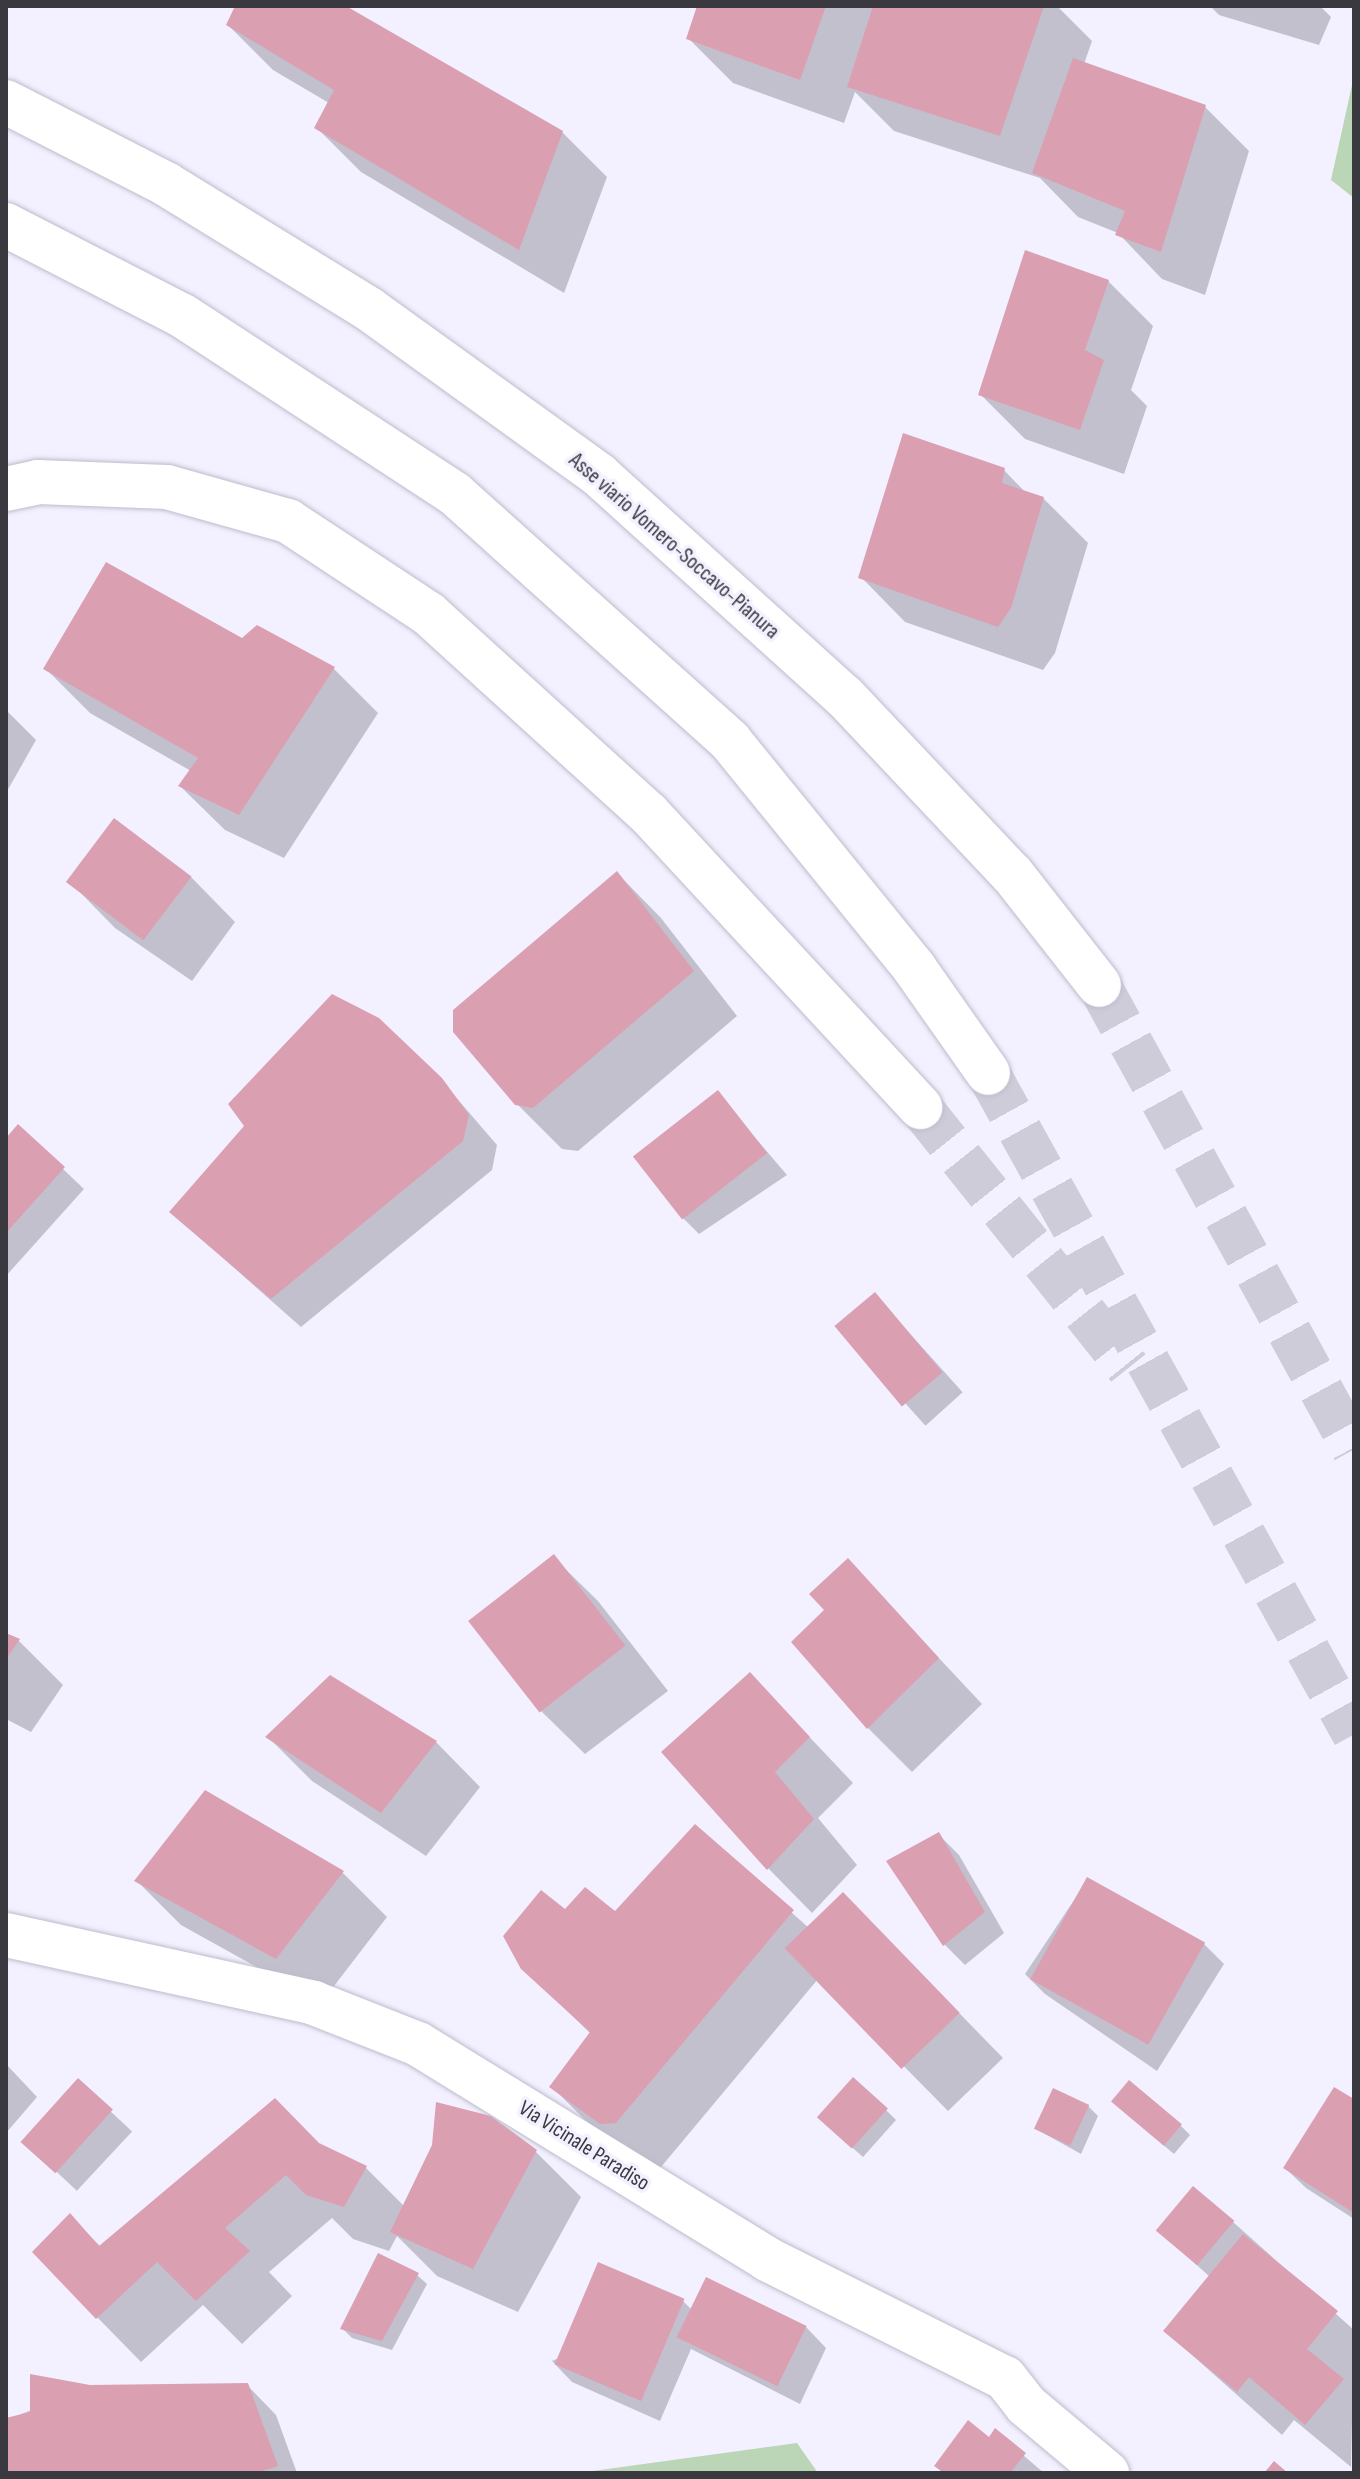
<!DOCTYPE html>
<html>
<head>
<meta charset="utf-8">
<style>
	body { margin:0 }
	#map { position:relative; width:1360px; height:2479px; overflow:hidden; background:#f3f1ff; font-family:"Sofia Sans Condensed",sans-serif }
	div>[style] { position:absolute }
	.green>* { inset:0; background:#bad6b7 }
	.shadow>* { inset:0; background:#0003; transform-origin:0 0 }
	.building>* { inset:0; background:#db9fb2; transform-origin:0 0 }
	.highway-tunnel>* { height:44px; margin-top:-22px; transform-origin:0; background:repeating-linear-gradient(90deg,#ceccd9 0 44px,transparent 0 66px) }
	.roads { filter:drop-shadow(0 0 2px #bebbcc) drop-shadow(0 0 2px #bebbcc) }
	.minor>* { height:44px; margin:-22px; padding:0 22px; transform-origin:22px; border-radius:22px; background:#fff }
	.highway>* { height:44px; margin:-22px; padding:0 22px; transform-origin:22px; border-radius:22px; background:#fff }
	span { translate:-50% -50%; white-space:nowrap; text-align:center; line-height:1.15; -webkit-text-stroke:7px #f3f1ff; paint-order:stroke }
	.street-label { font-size:22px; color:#3a3940 }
	.frame { position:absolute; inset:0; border:8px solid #3a3940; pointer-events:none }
</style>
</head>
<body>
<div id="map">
	<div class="green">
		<i style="clip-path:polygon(1354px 76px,1354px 198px,1331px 180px)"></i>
		<i style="clip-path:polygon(797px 2443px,818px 2473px,578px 2473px)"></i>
	</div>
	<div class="shadow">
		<i style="clip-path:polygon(238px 6px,342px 6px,562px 132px,607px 177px,564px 293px,361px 172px,317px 128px,329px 103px,273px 70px,228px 25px)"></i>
		<i style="clip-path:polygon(699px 6px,1057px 6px,1092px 41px,1084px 64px,1205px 107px,1249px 151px,1205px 295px,1162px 279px,1118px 233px,1078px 217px,1040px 178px,894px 131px,855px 92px,844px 123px,733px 83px,688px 38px)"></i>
		<i style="clip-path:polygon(1210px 6px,1320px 6px,1331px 17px,1319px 45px,1219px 15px)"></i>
		<i style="clip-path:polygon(1108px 281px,1153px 326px,1131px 390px,1147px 406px,1124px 474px,1025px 439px,980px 394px)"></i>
		<i style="clip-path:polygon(1004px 470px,1026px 493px,1043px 498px,1088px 543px,1055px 653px,1043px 670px,905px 622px,861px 577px)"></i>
		<i style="clip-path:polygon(243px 640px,333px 668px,378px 713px,284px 858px,225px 830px,180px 786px,191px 771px,90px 713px,46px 669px)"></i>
		<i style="clip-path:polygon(6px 710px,36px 740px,6px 793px)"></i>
		<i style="clip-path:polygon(617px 873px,661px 918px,737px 1016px,578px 1151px,562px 1149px,516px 1103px)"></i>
		<i style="clip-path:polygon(191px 877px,235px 922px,192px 981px,115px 928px,71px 883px)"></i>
		<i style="clip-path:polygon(441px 1080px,497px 1145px,492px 1170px,301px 1327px,171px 1212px)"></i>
		<i style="clip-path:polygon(717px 1093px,787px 1175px,699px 1234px,679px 1214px)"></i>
		<i style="clip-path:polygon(6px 1141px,63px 1169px,84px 1189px,6px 1276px)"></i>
		<i style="left:875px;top:1295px;width:131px;height:50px;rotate:48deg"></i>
		<i style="clip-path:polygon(553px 1557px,598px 1601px,668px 1691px,585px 1754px,540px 1710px,470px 1621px)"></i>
		<i style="clip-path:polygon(848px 1561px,982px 1704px,912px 1772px,868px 1728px,827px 1610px)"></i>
		<i style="clip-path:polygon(6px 1635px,19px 1641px,63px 1685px,31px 1732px,6px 1719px)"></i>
		<i style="clip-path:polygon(750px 1674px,853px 1783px,818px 1818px,857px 1865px,812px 1913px,768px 1868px)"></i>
		<i style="clip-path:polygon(268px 1737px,436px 1742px,480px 1787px,426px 1856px,312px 1781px)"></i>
		<i style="clip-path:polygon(206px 1793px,343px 1873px,387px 1917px,321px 2003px,181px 1925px,137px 1881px)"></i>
		<i style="clip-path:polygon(695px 1827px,809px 1928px,887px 1939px,1003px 2058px,948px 2111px,818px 1979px,661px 2167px,646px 2168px,596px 2131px,552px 2087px,591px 2034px,523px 1968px,565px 1912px,616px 1914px)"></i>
		<i style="clip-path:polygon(939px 1835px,959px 1855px,1004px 1933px,965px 1965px,945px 1945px,889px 1861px)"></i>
		<i style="clip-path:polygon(1088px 1879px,1204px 1944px,1224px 1964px,1157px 2071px,1045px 1994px,1025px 1974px)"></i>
		<i style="clip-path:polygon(6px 2064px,37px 2097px,6px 2133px)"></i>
		<i style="left:78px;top:2081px;width:74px;height:81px;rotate:43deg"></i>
		<i style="clip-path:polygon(1354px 2102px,1354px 2219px,1306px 2188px,1285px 2168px)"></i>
		<i style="clip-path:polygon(1088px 2106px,1098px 2116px,1081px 2154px,1036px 2129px)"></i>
		<i style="clip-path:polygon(886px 2110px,896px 2120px,863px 2157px,830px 2128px)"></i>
		<i style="clip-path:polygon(1123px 2111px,1180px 2125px,1190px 2135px,1174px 2154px)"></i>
		<i style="clip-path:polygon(490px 2118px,536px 2152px,581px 2197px,518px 2312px,437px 2276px,397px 2236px,389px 2251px,353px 2239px,332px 2218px,269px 2272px,292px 2296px,242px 2344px,203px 2305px,141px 2362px,97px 2317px,70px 2216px,101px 2247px,319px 2145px,366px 2168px,405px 2207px)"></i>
		<i style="clip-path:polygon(1233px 2222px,1354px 2330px,1351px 2467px,1294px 2420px,1282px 2435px,1165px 2331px,1210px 2277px,1158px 2230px)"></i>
		<i style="clip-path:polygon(417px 2275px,427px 2284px,392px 2350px,352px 2338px,342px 2328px)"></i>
		<i style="clip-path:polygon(683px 2301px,692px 2310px,806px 2327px,826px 2348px,800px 2404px,691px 2349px,660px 2421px,572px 2382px,552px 2361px)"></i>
		<i style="clip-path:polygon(247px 2385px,276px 2415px,297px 2473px,6px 2473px,6px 2420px,90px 2387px)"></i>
		<i style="clip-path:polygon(995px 2431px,1044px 2473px,943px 2473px,936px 2466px,989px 2439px)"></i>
	</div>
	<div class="building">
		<i style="clip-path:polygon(235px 6px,346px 6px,563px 131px,519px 250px,314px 128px,334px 90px,226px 25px)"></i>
		<i style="clip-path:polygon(697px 6px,826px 6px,800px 80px,686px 39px)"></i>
		<i style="clip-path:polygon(873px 6px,1044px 6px,1000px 136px,847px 87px)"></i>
		<i style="clip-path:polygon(1073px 58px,1206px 105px,1161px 252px,1115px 235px,1125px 211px,1032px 173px)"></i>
		<i style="clip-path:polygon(1025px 250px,1109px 280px,1085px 350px,1104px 360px,1080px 430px,978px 395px)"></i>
		<i style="clip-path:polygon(903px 433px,1005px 468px,1002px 483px,1044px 497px,1011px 608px,998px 627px,858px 578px)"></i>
		<i style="clip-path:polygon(106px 562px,242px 638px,257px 625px,335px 667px,239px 815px,178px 786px,198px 758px,43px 669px)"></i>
		<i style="left:114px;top:818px;width:97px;height:80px;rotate:37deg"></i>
		<i style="clip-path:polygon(617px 871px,694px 971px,533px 1108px,515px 1105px,453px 1032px,453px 1010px)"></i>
		<i style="clip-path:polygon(332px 994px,379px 1018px,442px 1078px,469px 1115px,463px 1141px,271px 1299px,169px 1212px,244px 1126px,228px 1104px)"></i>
		<i style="left:718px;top:1090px;width:80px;height:108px;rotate:52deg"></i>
		<i style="clip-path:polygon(18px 1124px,65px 1167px,6px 1233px,6px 1138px)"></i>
		<i style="left:875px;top:1292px;width:105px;height:53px;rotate:50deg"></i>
		<i style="left:554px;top:1554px;width:116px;height:109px;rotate:52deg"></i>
		<i style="clip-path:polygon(848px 1558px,939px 1658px,867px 1729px,791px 1642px,824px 1610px,809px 1594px)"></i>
		<i style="clip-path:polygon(6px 1633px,20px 1639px,6px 1659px)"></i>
		<i style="clip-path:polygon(750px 1672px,810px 1737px,775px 1772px,814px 1819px,767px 1870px,661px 1752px)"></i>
		<i style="clip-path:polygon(330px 1675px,437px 1741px,381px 1813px,265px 1737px)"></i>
		<i style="clip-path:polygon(205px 1790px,344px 1871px,276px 1959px,134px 1881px)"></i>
		<i style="clip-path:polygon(695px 1824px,794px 1910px,616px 2123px,600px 2124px,549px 2087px,590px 2032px,521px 1969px,503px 1936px,541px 1890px,565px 1909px,585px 1887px,615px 1911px)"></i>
		<i style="clip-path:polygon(939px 1832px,985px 1912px,943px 1946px,886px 1861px)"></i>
		<i style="left:1087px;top:1877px;width:135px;height:117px;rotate:29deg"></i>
		<i style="left:843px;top:1892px;width:168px;height:81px;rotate:46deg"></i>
		<i style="left:853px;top:2077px;width:47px;height:54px;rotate:42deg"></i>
		<i style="left:78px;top:2078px;width:47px;height:86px;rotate:42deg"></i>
		<i style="left:1129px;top:2080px;width:69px;height:28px;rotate:40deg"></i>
		<i style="clip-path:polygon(1334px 2087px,1354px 2099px,1354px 2213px,1283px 2168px)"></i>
		<i style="left:1053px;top:2088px;width:40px;height:45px;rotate:25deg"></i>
		<i style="clip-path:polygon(275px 2098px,319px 2143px,367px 2166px,344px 2207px,306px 2195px,286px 2175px,225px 2228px,250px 2251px,196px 2301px,157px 2262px,96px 2319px,32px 2252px,70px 2213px,99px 2246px)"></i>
		<i style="clip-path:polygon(436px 2102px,491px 2116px,537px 2150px,473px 2269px,390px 2232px,432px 2145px)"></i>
		<i style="left:1193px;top:2186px;width:54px;height:58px;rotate:40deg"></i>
		<i style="clip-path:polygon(1243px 2234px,1338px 2311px,1307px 2349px,1344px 2379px,1305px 2425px,1249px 2377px,1237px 2392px,1163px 2331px)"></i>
		<i style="clip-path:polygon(378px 2253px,419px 2273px,382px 2341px,340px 2329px)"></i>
		<i style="left:598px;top:2262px;width:94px;height:111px;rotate:23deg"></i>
		<i style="left:706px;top:2277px;width:112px;height:67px;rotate:26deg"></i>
		<i style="clip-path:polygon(30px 2374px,90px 2385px,248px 2383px,278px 2466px,257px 2473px,6px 2473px,6px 2418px,30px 2412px)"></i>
		<i style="clip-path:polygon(968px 2420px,989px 2437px,995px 2428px,1026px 2453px,1010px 2473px,944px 2473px,934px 2466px)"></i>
		<i style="clip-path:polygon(1274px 2461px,1288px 2473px,1264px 2473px)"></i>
	</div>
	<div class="highway-tunnel">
		<i style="left:1099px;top:985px;width:530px;rotate:61.26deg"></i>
		<i style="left:988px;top:1073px;width:756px;rotate:61.03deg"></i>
		<i style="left:920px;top:1107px;width:334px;rotate:51.4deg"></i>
	</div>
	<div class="roads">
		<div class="minor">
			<i style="left:6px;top:1935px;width:315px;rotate:12.4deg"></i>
			<i style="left:314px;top:2003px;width:112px;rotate:21.5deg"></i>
			<i style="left:418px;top:2044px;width:410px;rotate:31.6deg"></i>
			<i style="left:767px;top:2259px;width:266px;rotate:26.6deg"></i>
			<i style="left:1005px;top:2378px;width:34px;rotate:52deg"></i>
			<i style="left:1026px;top:2405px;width:106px;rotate:40deg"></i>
		</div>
		<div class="highway">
			<i style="left:6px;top:102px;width:180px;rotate:27.1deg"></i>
			<i style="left:166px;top:184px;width:238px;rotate:31.6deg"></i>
			<i style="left:369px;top:309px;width:284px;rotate:35.8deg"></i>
			<i style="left:599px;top:475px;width:330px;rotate:42.1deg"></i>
			<i style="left:844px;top:696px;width:245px;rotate:46.7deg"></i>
			<i style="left:1012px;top:874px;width:141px;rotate:51.9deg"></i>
			<i style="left:6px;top:225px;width:199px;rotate:27.2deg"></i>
			<i style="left:183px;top:316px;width:325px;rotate:33.2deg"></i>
			<i style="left:455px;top:494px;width:370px;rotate:41.9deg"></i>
			<i style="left:730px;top:741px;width:294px;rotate:50.9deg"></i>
			<i style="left:915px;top:969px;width:127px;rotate:54.9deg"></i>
			<i style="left:6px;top:489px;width:33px;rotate:-12deg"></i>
			<i style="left:38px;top:482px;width:129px;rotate:2.2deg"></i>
			<i style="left:167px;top:487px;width:126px;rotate:15.7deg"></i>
			<i style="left:288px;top:521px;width:169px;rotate:33.4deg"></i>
			<i style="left:429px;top:614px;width:296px;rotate:42.3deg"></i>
			<i style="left:648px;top:813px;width:401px;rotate:47.2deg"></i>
		</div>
	</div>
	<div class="street-label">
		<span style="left:674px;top:546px;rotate:41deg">Asse viario Vomero-Soccavo-Pianura</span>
		<span style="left:584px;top:2146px;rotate:32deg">Via Vicinale Paradiso</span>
	</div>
	<div class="frame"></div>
</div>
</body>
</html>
